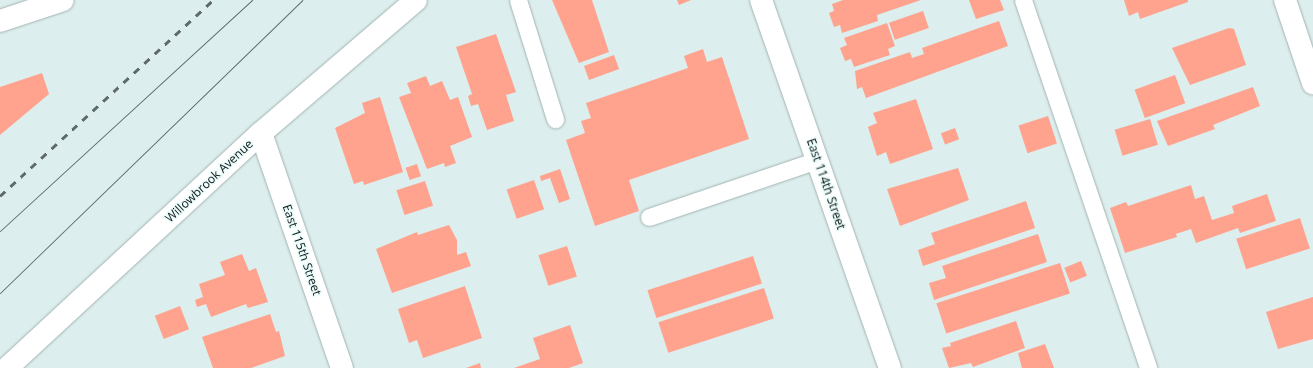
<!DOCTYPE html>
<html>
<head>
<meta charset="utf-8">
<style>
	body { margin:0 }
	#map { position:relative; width:1313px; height:368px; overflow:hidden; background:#dceeed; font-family:"Open Sans",sans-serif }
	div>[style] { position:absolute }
	.building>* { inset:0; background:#ffa38f; transform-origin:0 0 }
	.roads { filter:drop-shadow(0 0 1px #a2b3b2) drop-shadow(0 0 1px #a2b3b2) }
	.lane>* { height:17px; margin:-8.5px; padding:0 8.5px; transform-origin:8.5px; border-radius:8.5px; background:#fff }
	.street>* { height:22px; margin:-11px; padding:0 11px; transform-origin:11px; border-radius:11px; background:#fff }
	.secondary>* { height:22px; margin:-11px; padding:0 11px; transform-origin:11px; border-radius:11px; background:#fff }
	.tram>* { height:1px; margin:-0.5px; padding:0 0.5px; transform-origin:0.5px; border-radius:0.5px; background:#5f6969 }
	.rail>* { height:3px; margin-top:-1.5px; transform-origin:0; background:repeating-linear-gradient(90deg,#5f6969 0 7px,transparent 0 14px) }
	span { translate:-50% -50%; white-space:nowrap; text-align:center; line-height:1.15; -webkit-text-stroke:3px #e9fbfa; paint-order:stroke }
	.street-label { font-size:12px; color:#101616 }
</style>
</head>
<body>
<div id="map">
	<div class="building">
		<i style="clip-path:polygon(552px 0,592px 0,609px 52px,579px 63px)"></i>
		<i style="clip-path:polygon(677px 0,691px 0,679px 5px)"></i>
		<i style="clip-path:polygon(843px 0,921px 0,877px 15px,878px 21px,842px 33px,840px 25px,834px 27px,829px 13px,834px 11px,832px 4px)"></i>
		<i style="clip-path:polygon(969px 0,1000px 0,1004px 10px,976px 19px)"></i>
		<i style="clip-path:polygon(1124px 0,1188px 0,1188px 2px,1140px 19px,1138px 12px,1129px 16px)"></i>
		<i style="left:923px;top:11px;width:18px;height:36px;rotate:71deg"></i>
		<i style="clip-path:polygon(999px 21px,1008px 46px,866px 98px,862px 87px,857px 89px,855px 71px,910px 52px,912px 58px,924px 54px,922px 48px)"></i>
		<i style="clip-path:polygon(887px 23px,895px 46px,888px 49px,890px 55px,854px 67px,851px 59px,845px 61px,840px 48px,847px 45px,844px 38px)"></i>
		<i style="clip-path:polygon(1229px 28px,1234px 29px,1246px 65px,1190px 85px,1172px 48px)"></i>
		<i style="clip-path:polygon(496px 34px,516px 92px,506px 95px,514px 121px,487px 130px,478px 104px,471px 106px,468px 96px,472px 94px,456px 47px)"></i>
		<i style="clip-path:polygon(703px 49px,707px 62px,722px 57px,749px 139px,629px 180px,639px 211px,595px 226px,566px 140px,585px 133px,581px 121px,591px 118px,586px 103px,688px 68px,684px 56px)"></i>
		<i style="left:614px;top:55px;width:15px;height:32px;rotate:70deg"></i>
		<i style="clip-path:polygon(42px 73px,49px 94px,0 135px,0 87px)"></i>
		<i style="left:1175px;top:75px;width:30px;height:43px;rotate:70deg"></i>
		<i style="clip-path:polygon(426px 76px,430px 86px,442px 81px,450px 100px,458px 97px,472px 137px,450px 146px,456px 163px,445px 167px,444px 163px,427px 169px,399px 97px,411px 93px,407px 83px)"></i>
		<i style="clip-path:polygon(1253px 87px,1260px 106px,1213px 125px,1215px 129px,1168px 146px,1157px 121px)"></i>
		<i style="clip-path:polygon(380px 97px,403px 172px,364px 185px,363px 181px,354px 184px,335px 128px,365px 113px,362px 103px)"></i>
		<i style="clip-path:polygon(916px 99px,933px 149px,890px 164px,886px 152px,877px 156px,868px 127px,877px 123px,873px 113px)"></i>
		<i style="left:1048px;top:116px;width:29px;height:31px;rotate:72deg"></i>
		<i style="left:1150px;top:119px;width:27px;height:37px;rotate:73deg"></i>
		<i style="left:955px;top:128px;width:12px;height:15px;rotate:70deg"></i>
		<i style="left:417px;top:164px;width:13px;height:12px;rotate:72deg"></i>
		<i style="clip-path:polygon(958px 168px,969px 200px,900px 226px,887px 189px)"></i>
		<i style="clip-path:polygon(560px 169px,570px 199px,559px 203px,550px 178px,541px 181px,540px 176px)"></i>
		<i style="left:534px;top:180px;width:31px;height:29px;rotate:71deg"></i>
		<i style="left:425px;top:181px;width:26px;height:30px;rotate:72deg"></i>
		<i style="clip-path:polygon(1191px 185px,1195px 199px,1204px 196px,1212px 220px,1234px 213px,1232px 206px,1267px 194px,1276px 221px,1240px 233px,1238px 228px,1196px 243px,1191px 229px,1176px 234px,1177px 237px,1125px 253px,1110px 208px,1126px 202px,1128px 206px)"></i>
		<i style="clip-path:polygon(1026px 201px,1035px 228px,923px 266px,918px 250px,935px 244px,931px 233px)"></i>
		<i style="left:1300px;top:218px;width:32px;height:67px;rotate:72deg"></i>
		<i style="clip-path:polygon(449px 225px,457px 240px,457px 255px,466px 252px,471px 266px,392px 293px,376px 249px,417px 232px,418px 235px)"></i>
		<i style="clip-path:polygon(1038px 234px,1047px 262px,934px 300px,929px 283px,946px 278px,942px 266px)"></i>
		<i style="left:567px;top:246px;width:32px;height:30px;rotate:72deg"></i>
		<i style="clip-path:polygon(242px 254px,249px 271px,256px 268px,268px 302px,248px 308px,246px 304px,211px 317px,206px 304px,197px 307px,195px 300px,203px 297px,199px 284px,225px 275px,220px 262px)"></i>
		<i style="left:753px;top:256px;width:29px;height:111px;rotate:72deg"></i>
		<i style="left:1081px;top:261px;width:16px;height:18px;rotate:68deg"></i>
		<i style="left:1060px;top:263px;width:32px;height:130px;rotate:72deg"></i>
		<i style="clip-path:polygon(465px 286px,482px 338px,423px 358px,417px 340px,409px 343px,398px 309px)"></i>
		<i style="left:764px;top:288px;width:32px;height:111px;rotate:72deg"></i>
		<i style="clip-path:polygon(1313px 297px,1313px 339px,1278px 349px,1266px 312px)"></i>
		<i style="left:180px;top:306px;width:25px;height:27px;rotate:69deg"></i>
		<i style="clip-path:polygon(270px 314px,276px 332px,279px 331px,285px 356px,251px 368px,213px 368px,202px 337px)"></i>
		<i style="clip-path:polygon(1016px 321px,1025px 348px,973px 367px,971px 363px,949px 368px,942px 348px,951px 346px,950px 343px)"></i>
		<i style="clip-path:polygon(570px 325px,583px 363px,569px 368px,514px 368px,540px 359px,533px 338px)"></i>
		<i style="clip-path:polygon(1045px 344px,1054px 368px,1022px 368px,1018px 353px)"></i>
		<i style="clip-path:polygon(480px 363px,481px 368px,466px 368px)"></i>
	</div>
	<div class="roads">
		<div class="lane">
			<i style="left:518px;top:0;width:125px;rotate:72.7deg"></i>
			<i style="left:1023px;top:0;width:389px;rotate:71.2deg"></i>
			<i style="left:649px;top:217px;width:177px;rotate:-18.7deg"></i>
		</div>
		<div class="street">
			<i style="left:761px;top:0;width:390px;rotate:70.7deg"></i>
			<i style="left:1285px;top:0;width:88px;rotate:71.4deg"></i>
			<i style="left:261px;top:133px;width:249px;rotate:71deg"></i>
			<i style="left:7px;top:368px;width:346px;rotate:-42.8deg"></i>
			<i style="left:261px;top:133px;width:204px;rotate:-40.6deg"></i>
		</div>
		<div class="secondary">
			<i style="left:0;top:21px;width:66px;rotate:-18.4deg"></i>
		</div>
	</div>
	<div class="tram">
		<i style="left:0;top:231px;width:342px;rotate:-42.5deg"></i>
		<i style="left:0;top:293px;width:421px;rotate:-44.1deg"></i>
	</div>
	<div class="rail">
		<i style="left:0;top:196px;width:289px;rotate:-42.6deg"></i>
	</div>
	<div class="street-label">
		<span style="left:209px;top:181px;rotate:-43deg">Willowbrook Avenue</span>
		<span style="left:826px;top:184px;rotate:71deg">East 114th Street</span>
		<span style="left:302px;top:250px;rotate:71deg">East 115th Street</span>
	</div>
</div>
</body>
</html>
